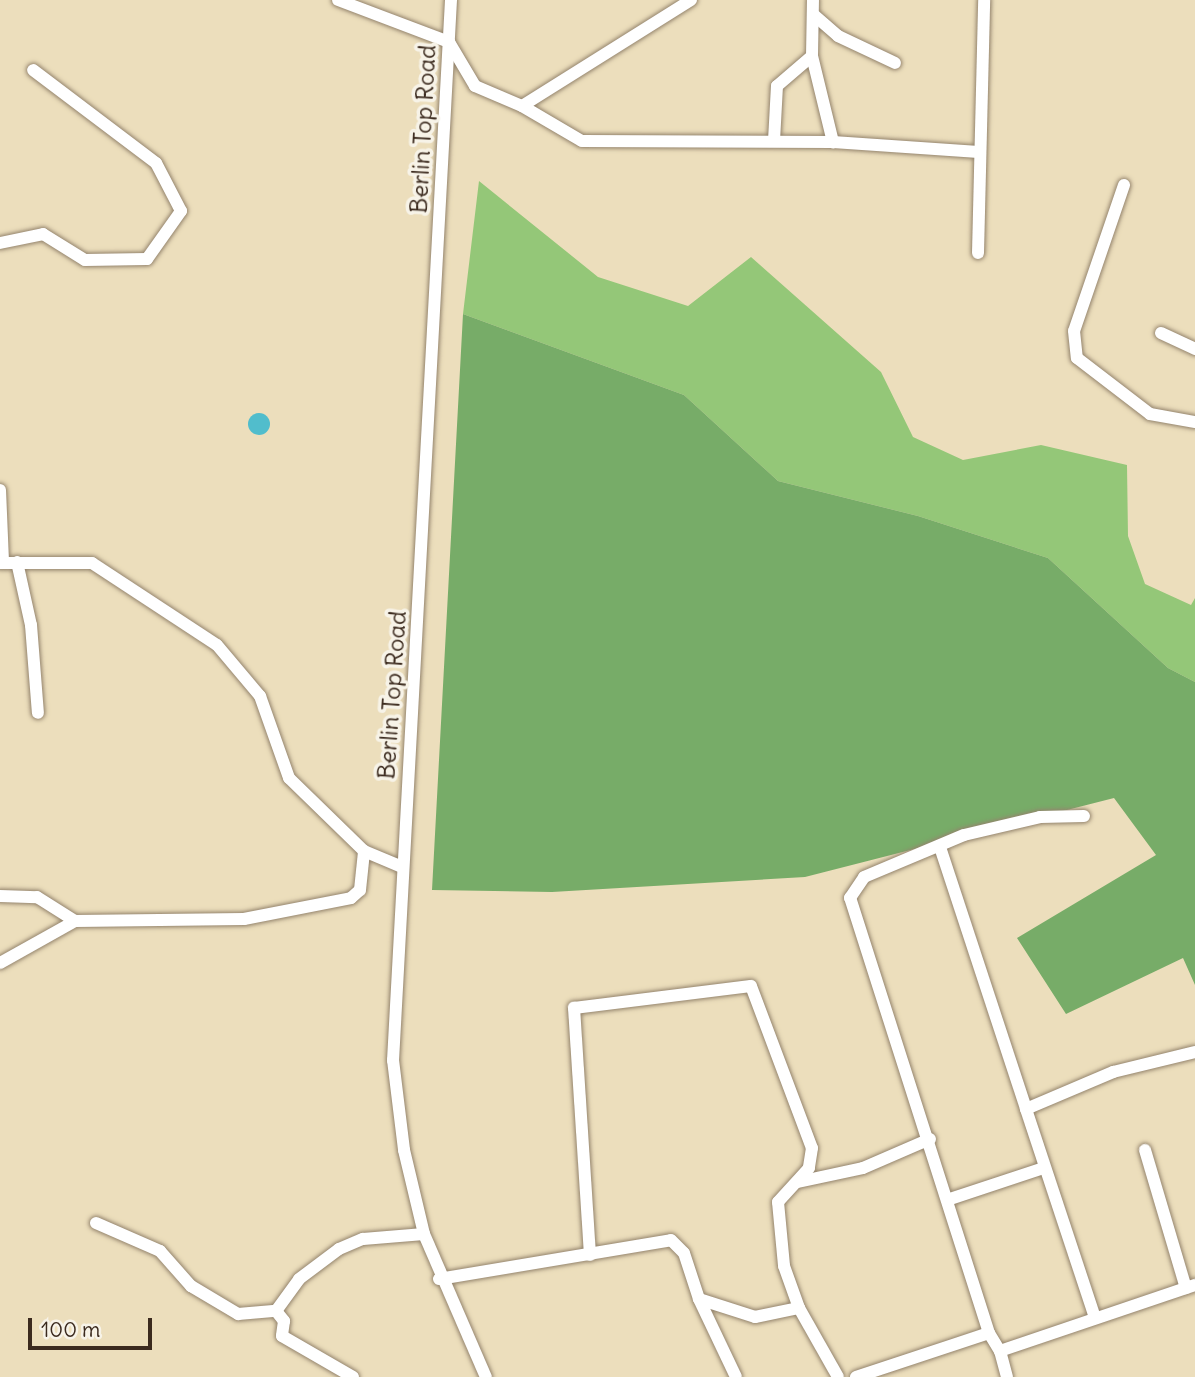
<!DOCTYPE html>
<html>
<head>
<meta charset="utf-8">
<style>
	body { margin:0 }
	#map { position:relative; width:1195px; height:1377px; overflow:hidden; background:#ecdebc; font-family:Delius,sans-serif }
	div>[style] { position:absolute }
	.green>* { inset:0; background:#94c778 }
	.forest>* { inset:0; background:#77ac68 }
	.water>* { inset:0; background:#51bdcc }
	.round { border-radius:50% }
	.roads { filter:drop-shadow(0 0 2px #94846d) drop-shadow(0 0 2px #94846d) }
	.minor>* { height:12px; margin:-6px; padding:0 6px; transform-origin:6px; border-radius:6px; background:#fff }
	span { translate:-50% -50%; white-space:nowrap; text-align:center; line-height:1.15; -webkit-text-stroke:7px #f7f3e8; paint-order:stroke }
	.street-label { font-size:24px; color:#3b2a1e }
	.scale { position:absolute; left:28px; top:1318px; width:124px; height:32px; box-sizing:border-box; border:4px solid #3b2a1e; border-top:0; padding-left:9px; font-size:21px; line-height:24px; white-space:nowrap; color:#3b2a1e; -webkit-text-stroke:5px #f7f3e8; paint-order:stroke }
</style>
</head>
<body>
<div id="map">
	<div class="green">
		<i style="clip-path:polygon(479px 181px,598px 277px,688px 306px,751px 257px,881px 372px,913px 437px,963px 460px,1041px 445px,1127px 465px,1128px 536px,1145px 584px,1191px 605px,1195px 598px,1195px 682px,1168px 668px,1048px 558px,918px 516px,778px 481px,684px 395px,463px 314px)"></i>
	</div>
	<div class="forest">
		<i style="clip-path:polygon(463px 314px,684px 395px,778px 481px,918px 516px,1048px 558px,1168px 668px,1195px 682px,1195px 985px,1183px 958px,1066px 1014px,1017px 938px,1156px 855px,1114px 798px,805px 877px,552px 892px,432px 890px)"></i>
	</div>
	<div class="water">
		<i class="round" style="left:248px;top:413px;width:22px;height:22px"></i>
	</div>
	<div class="roads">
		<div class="minor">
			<i style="left:338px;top:0;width:119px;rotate:20.7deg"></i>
			<i style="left:449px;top:42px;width:51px;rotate:59.4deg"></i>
			<i style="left:475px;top:86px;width:51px;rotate:23.1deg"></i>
			<i style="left:451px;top:0;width:1062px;rotate:93.13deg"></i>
			<i style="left:393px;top:1060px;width:91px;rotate:83deg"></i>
			<i style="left:404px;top:1150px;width:86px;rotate:76.6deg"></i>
			<i style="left:424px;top:1234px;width:156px;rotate:66.6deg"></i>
			<i style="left:691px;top:0;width:199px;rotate:147.9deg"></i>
			<i style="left:522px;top:106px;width:69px;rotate:30.3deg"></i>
			<i style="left:582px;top:141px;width:251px;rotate:0.2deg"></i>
			<i style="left:833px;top:142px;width:146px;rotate:3.9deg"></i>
			<i style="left:814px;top:15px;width:32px;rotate:41deg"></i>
			<i style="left:838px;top:36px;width:63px;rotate:25.3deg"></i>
			<i style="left:812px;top:56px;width:56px;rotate:-89deg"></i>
			<i style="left:774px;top:141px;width:55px;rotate:-86.9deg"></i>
			<i style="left:777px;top:86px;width:46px;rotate:-40.6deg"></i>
			<i style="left:812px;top:56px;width:89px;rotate:76.3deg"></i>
			<i style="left:1124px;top:185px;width:154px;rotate:108.9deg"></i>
			<i style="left:1074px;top:331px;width:27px;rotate:84deg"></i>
			<i style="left:1077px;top:358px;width:92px;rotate:37.5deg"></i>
			<i style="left:1150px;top:414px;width:46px;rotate:10.1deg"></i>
			<i style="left:0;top:243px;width:44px;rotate:-11.8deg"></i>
			<i style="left:43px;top:234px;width:49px;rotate:31.8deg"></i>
			<i style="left:85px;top:260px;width:62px;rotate:-0.9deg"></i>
			<i style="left:147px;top:259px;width:59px;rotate:-54.7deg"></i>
			<i style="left:181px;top:211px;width:54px;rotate:-117.5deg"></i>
			<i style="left:156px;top:163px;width:154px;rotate:-142.9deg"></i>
			<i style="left:978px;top:253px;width:253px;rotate:-88.6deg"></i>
			<i style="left:1161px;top:333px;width:38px;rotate:25deg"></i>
			<i style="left:0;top:490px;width:72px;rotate:87.6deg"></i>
			<i style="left:17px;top:562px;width:65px;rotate:77.5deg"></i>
			<i style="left:31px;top:625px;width:88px;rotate:85.5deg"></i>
			<i style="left:0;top:563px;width:92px"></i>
			<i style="left:92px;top:563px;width:149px;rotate:33.3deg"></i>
			<i style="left:217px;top:645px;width:67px;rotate:49.9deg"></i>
			<i style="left:260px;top:696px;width:87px;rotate:70.5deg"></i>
			<i style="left:289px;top:778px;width:105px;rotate:44.2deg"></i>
			<i style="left:364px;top:851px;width:41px;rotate:22.8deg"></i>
			<i style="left:940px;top:847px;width:276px;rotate:71.8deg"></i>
			<i style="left:1026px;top:1109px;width:95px;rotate:-23deg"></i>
			<i style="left:1113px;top:1072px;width:84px;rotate:-13.7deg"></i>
			<i style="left:0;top:896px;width:37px;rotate:2deg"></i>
			<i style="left:37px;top:897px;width:45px;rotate:32.3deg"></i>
			<i style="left:75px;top:921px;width:169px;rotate:-0.7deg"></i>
			<i style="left:244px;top:919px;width:109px;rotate:-11.1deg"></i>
			<i style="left:351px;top:898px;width:12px;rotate:-42deg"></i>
			<i style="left:360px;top:890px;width:39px;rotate:-84deg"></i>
			<i style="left:0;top:963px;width:86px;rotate:-29.2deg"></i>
			<i style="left:1026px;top:1109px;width:220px;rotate:71.7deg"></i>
			<i style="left:1145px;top:1150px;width:144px;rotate:73.5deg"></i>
			<i style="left:798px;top:1182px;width:66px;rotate:-12.2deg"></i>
			<i style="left:863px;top:1168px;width:73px;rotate:-23.4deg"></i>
			<i style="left:950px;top:1199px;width:99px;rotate:-18.3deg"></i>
			<i style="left:96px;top:1223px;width:70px;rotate:23.6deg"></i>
			<i style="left:160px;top:1251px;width:47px;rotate:48.5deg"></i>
			<i style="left:191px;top:1286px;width:55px;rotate:30.8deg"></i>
			<i style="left:238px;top:1314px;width:38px;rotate:-5deg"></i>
			<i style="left:276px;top:1311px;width:13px;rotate:51deg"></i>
			<i style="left:284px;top:1321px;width:15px;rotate:98deg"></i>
			<i style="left:282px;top:1336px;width:82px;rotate:30deg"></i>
			<i style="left:590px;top:1255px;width:248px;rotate:-93.7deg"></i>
			<i style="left:574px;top:1008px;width:178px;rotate:-7.1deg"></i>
			<i style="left:751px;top:986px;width:173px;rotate:69.4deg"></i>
			<i style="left:812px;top:1148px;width:20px;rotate:99deg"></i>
			<i style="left:809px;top:1168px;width:46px;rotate:132.4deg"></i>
			<i style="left:778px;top:1202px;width:64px;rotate:84.6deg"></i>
			<i style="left:784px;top:1266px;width:45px;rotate:70.3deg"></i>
			<i style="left:799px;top:1308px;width:79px;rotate:60.5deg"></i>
			<i style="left:439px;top:1279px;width:235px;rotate:-9.5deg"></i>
			<i style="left:671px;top:1240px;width:18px;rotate:45deg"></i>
			<i style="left:684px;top:1253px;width:48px;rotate:71.9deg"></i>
			<i style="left:699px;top:1299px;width:59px;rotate:17.8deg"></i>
			<i style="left:755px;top:1317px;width:45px;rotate:-11.6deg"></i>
			<i style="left:699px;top:1299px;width:86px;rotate:64.6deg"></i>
			<i style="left:276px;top:1311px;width:39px;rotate:-54deg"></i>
			<i style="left:299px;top:1279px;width:50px;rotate:-36.9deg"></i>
			<i style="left:339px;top:1249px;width:26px;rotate:-23deg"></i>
			<i style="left:363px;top:1239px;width:61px;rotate:-4.7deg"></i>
			<i style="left:989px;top:1333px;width:457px;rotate:-107.7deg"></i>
			<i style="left:850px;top:898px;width:25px;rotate:-56deg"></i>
			<i style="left:864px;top:877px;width:108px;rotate:-22.8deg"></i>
			<i style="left:964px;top:835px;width:78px;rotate:-13.3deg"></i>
			<i style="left:1040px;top:817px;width:44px;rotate:-1.3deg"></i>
			<i style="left:856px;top:1377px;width:140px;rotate:-18.3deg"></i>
			<i style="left:989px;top:1333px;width:21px;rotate:59deg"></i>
			<i style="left:1007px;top:1377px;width:27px;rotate:-105deg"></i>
			<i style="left:1000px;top:1351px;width:206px;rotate:-18.7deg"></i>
		</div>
	</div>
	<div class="street-label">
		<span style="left:423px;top:129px;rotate:-87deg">Berlin Top Road</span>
		<span style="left:392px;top:695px;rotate:-86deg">Berlin Top Road</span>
	</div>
	<div class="scale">100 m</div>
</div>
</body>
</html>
